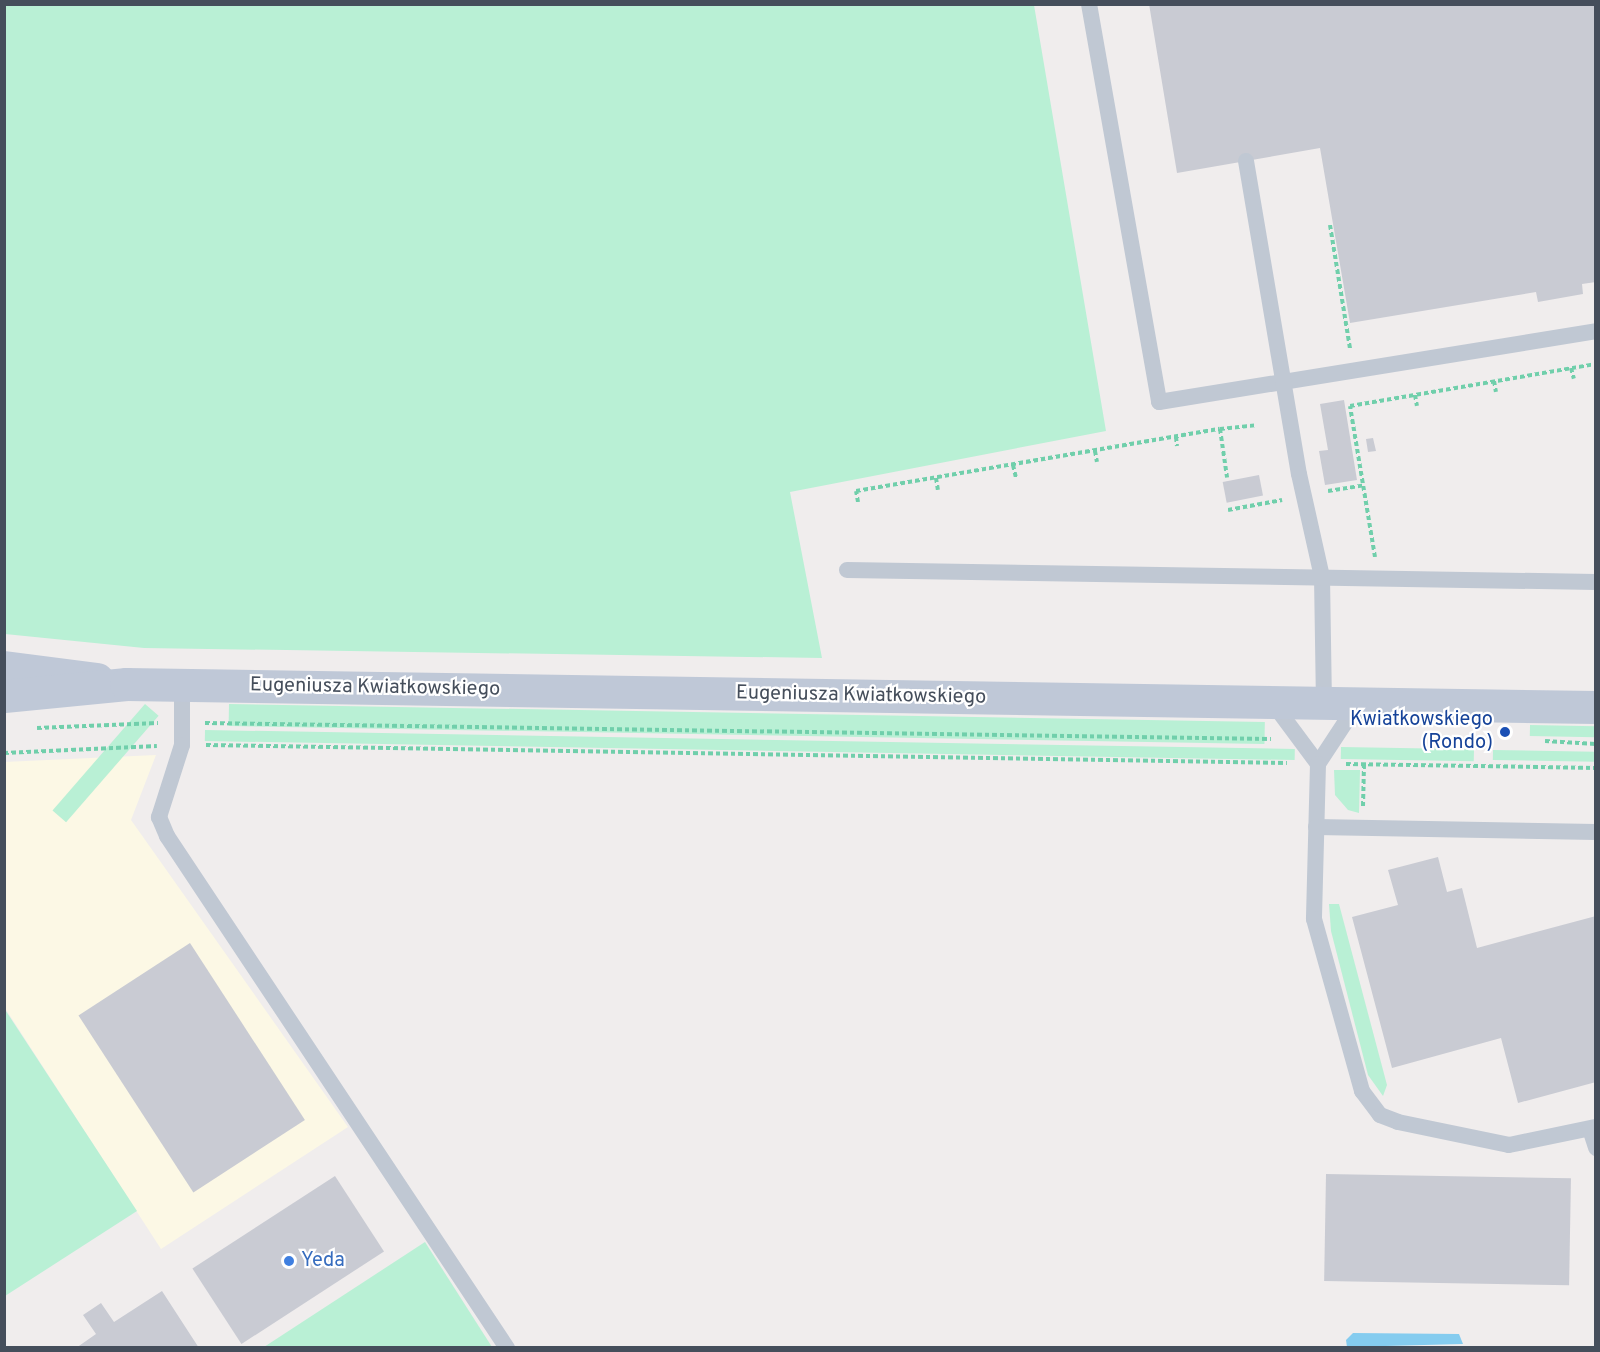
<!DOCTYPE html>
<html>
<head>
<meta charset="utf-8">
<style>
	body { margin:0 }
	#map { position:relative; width:1600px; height:1352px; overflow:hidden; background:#f0eded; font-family:Overpass,sans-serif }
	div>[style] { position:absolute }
	.commercial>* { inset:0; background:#fcf8e5 }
	.green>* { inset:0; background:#b9f0d5; transform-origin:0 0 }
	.water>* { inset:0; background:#85ccef }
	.building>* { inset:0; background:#c9cbd3; transform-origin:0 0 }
	.path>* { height:4px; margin-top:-2px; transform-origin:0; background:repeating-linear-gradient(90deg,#70cfab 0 4.5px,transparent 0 7.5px) }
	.lane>* { height:16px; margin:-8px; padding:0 8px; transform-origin:8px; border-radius:8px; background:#c0c8d3 }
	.secondary>* { height:33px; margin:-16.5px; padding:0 16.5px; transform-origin:16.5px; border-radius:16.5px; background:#bfc8d7 }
	.dots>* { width:16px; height:16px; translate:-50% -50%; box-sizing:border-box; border:3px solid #fff; border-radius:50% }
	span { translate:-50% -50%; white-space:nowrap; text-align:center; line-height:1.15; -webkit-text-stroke:4.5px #fff; paint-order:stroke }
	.street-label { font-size:20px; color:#454e5b }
	.transit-label { font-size:20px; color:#164399 }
	.right { translate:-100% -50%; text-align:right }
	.shop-label { font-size:20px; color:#366cbe }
	.left { translate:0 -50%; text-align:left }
	.frame { position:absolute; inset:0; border:6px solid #454e5b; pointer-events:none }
</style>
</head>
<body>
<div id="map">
	<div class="commercial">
		<i style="clip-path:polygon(156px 755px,131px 820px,348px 1127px,161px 1249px,5px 1008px,4px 762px)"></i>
	</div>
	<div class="green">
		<i style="clip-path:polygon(5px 4px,1034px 5px,1106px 431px,790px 492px,822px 658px,144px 648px,5px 634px)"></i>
		<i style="left:145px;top:704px;width:18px;height:141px;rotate:41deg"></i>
		<i style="left:229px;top:704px;width:1036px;height:22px;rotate:1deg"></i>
		<i style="left:1530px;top:725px;width:65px;height:11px;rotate:1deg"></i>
		<i style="left:205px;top:730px;width:1090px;height:11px;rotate:1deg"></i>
		<i style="left:1341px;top:747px;width:133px;height:12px;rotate:1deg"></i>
		<i style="left:1493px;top:750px;width:102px;height:10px;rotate:1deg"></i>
		<i style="clip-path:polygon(1334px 770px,1360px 770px,1359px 813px,1348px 810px,1335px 795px)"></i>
		<i style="clip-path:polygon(1329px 904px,1339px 904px,1387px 1085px,1383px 1096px,1368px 1075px,1331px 931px)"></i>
		<i style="clip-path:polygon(4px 1008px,137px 1211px,5px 1296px,4px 1296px)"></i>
		<i style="clip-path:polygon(425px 1242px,492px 1347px,264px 1347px)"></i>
	</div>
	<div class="water">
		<i style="clip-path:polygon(1353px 1333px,1459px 1334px,1463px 1344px,1347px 1347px,1346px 1340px)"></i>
	</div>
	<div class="building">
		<i style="clip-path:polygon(1149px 4px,1596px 4px,1596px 282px,1582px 284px,1583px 294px,1538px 302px,1536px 292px,1350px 323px,1320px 148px,1177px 173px)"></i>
		<i style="clip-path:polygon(1344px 400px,1357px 480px,1325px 485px,1319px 451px,1328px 450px,1320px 404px)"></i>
		<i style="clip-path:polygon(1373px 438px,1376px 451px,1368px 452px,1366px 439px)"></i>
		<i style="left:1259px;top:475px;width:21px;height:37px;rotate:79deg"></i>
		<i style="clip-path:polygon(1438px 857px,1447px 892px,1462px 888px,1477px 948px,1596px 916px,1596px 1082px,1518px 1103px,1501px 1038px,1392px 1068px,1352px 917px,1398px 905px,1388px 870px)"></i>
		<i style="left:190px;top:943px;width:211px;height:133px;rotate:57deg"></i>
		<i style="left:1326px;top:1174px;width:245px;height:107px;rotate:1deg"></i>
		<i style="left:335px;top:1176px;width:90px;height:170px;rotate:57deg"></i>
		<i style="clip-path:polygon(162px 1291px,199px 1348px,76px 1348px,96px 1334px,83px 1315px,101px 1303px,114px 1322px)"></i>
	</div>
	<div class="path">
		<i style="left:1330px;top:225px;width:125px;rotate:80.8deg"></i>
		<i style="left:1571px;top:368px;width:11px;rotate:75deg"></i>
		<i style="left:1494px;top:381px;width:11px;rotate:80deg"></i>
		<i style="left:1415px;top:395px;width:11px;rotate:80deg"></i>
		<i style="left:1220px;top:429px;width:37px;rotate:-6deg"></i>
		<i style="left:1176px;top:437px;width:9px;rotate:84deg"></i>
		<i style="left:1095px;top:451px;width:11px;rotate:80deg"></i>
		<i style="left:1013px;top:465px;width:13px;rotate:77deg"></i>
		<i style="left:936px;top:478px;width:12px;rotate:81deg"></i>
		<i style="left:1328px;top:491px;width:36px;rotate:-9deg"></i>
		<i style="left:858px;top:502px;width:11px;rotate:-100deg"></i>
		<i style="left:856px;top:491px;width:369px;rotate:-9.7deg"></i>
		<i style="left:1220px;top:429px;width:49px;rotate:81.7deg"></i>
		<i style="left:1228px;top:510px;width:55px;rotate:-10.5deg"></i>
		<i style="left:1375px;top:557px;width:153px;rotate:-99.4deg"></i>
		<i style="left:1350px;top:406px;width:250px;rotate:-9.7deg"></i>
		<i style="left:205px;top:723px;width:1066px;rotate:0.86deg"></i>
		<i style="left:37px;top:728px;width:121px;rotate:-2.4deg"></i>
		<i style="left:1545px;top:741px;width:51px;rotate:3.4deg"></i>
		<i style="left:206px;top:745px;width:1081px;rotate:0.95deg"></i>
		<i style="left:4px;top:753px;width:153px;rotate:-2.6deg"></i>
		<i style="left:1346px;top:764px;width:250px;rotate:0.9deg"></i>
		<i style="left:1363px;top:806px;width:42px;rotate:-88.6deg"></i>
	</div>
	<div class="lane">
		<i style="left:1089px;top:4px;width:404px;rotate:80deg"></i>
		<i style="left:1159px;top:402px;width:443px;rotate:-9.2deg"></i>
		<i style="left:1246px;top:161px;width:317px;rotate:80.4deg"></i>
		<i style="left:1299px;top:474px;width:106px;rotate:77.4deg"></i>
		<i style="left:1322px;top:577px;width:126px;rotate:89.1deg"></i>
		<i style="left:847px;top:570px;width:749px;rotate:0.92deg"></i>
		<i style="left:182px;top:685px;width:60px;rotate:90deg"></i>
		<i style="left:182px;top:745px;width:76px;rotate:107.7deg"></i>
		<i style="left:159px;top:817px;width:21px;rotate:67deg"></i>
		<i style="left:167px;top:836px;width:615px;rotate:56.41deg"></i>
		<i style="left:1272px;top:702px;width:77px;rotate:53.4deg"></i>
		<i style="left:1358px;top:703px;width:73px;rotate:123.3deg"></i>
		<i style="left:1318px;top:764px;width:155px;rotate:91.5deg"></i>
		<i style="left:1314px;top:919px;width:179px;rotate:74.4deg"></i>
		<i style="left:1362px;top:1091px;width:30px;rotate:53deg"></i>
		<i style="left:1380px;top:1115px;width:19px;rotate:21deg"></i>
		<i style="left:1398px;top:1122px;width:113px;rotate:11.7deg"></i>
		<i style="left:1509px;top:1145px;width:89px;rotate:-11.7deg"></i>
		<i style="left:1316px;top:827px;width:280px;rotate:1deg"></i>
		<i style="left:1590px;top:1129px;width:20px;rotate:72deg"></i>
	</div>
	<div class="secondary">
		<i style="left:4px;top:667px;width:94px;rotate:7.4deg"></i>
		<i style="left:4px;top:696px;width:123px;rotate:-5.6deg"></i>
		<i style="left:126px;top:684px;width:1470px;rotate:0.9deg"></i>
	</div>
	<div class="dots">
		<i style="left:1505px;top:732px;background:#1a4fb4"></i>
		<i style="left:289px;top:1261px;background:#3f7fe0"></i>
	</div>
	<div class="street-label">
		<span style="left:375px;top:688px;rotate:1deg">Eugeniusza Kwiatkowskiego</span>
		<span style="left:861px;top:696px;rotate:1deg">Eugeniusza Kwiatkowskiego</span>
	</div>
	<div class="transit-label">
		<span class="right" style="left:1493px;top:732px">Kwiatkowskiego<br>(Rondo)</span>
	</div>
	<div class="shop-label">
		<span class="left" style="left:301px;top:1261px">Yeda</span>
	</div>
	<div class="frame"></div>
</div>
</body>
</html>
